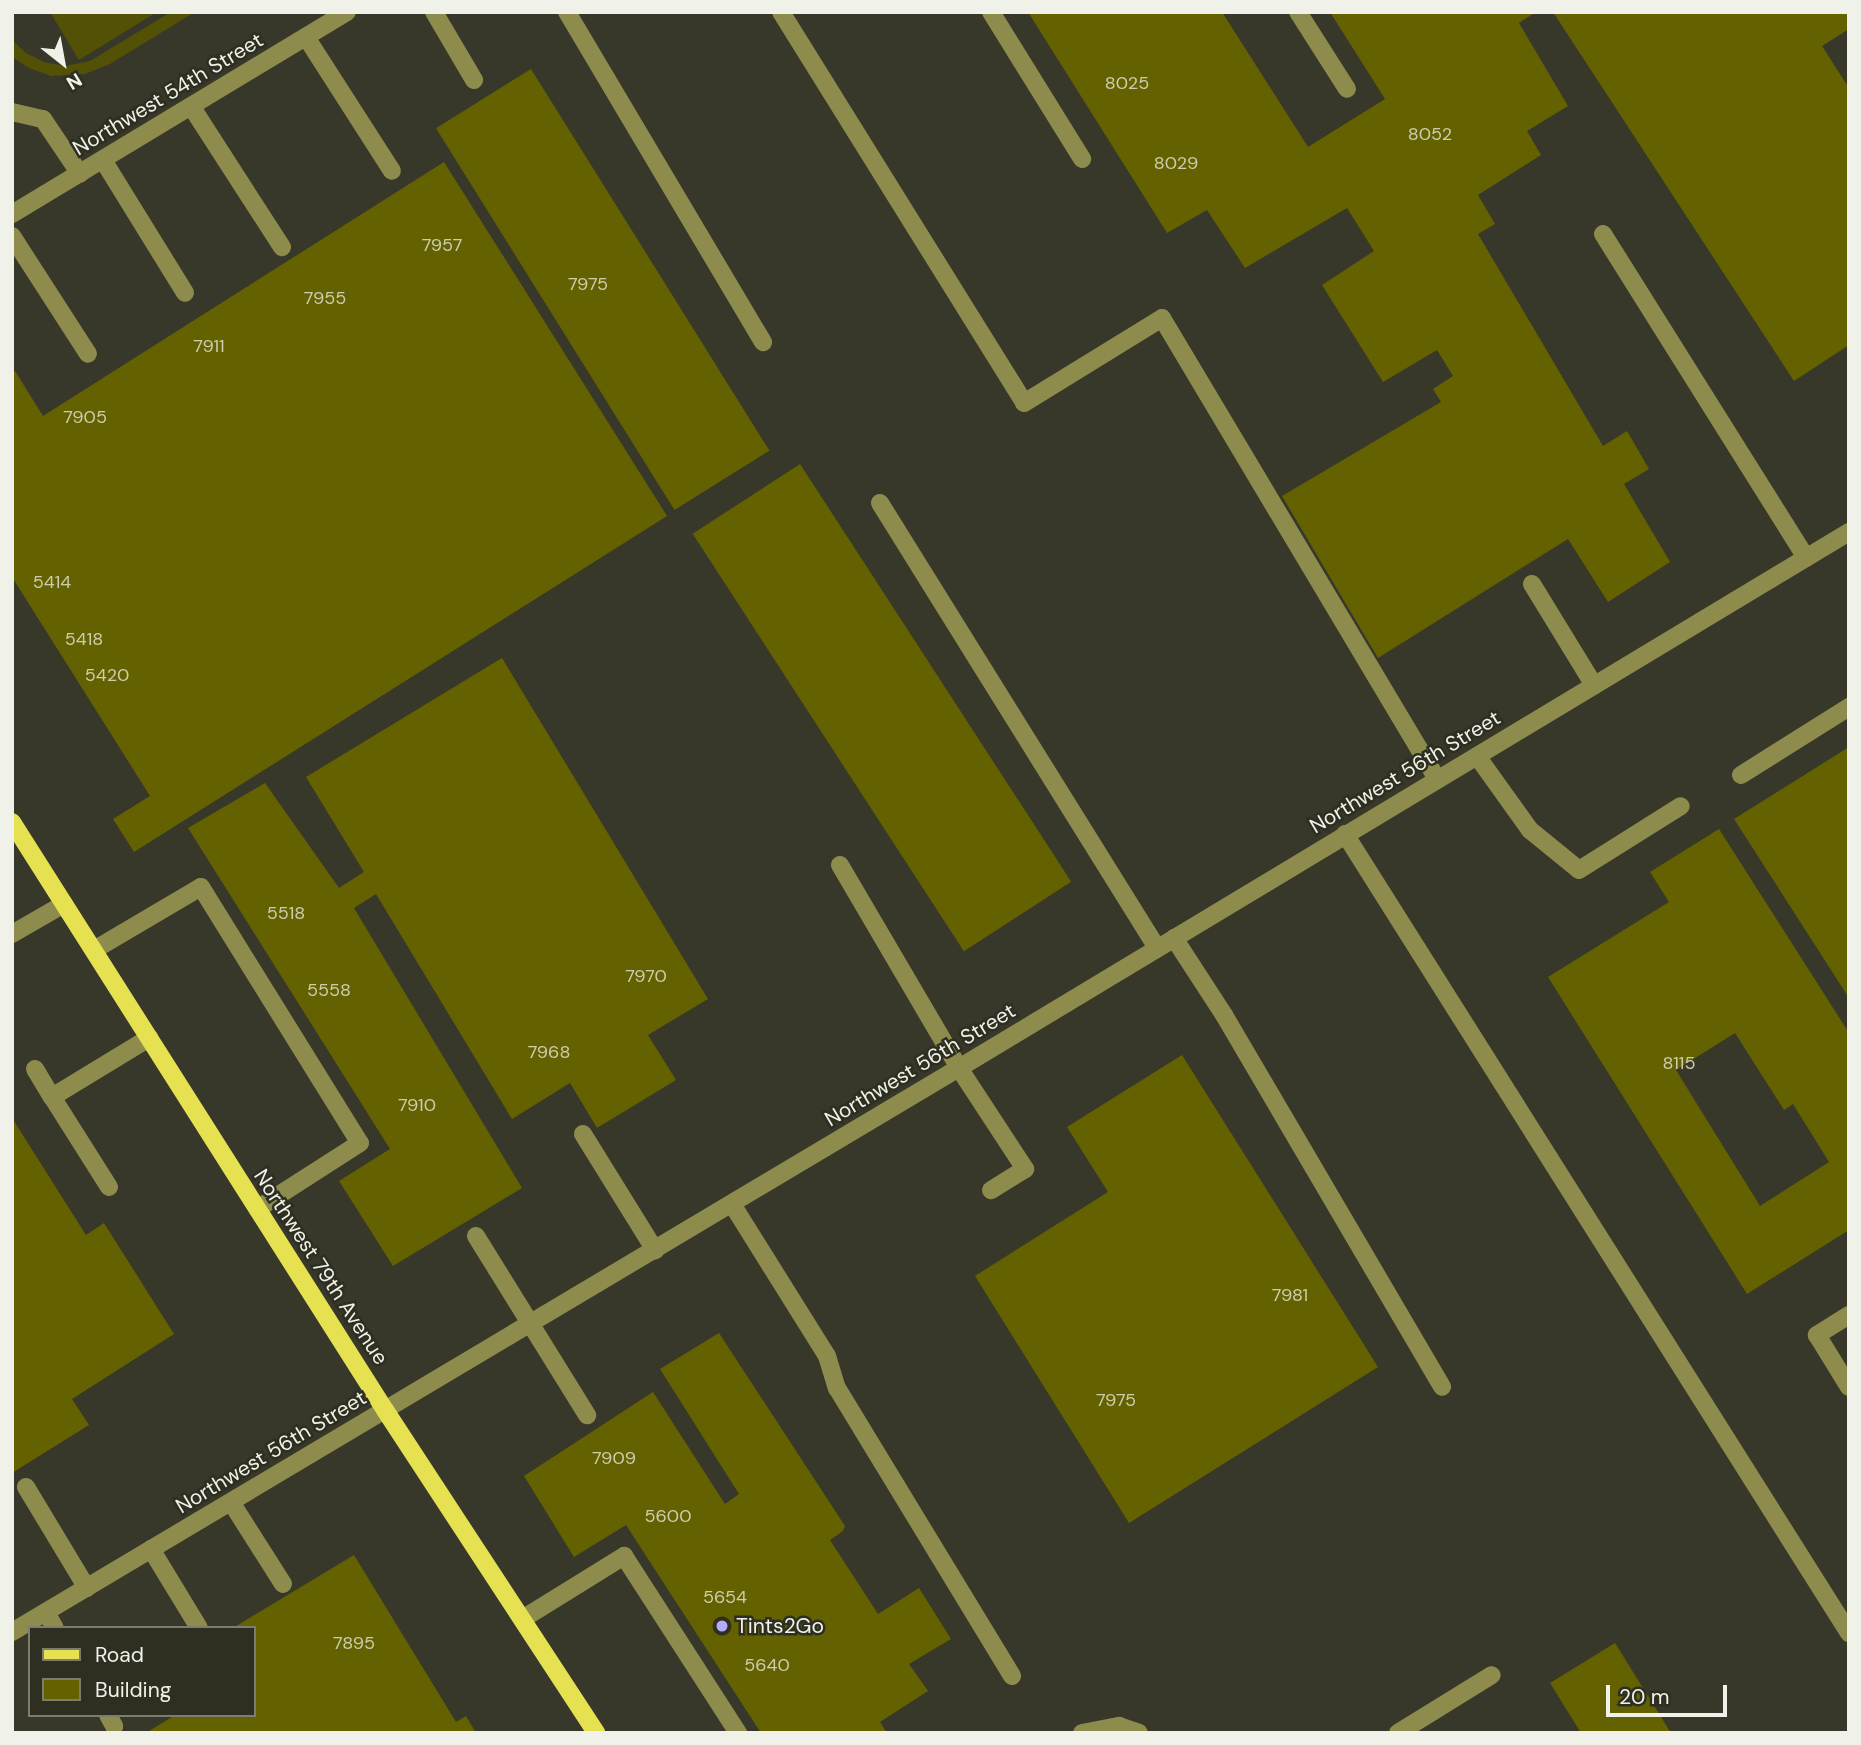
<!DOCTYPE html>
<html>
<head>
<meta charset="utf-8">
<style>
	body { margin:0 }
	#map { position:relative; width:1861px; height:1745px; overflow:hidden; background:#38382a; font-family:"DM Sans",sans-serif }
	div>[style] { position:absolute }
	.green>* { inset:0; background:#535105 }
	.building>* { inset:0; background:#646100; transform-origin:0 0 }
	.minor>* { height:18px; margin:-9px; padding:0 9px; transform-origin:9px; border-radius:9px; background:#8e8c4d }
	.major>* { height:18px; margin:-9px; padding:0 9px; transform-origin:9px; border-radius:9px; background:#e5e151 }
	.dots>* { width:19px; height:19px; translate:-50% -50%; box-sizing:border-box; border:4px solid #2e2e21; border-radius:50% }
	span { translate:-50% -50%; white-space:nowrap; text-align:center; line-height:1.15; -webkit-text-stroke:5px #2e2e21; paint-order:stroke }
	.number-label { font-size:18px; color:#cdcdae }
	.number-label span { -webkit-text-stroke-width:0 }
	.street-label { font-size:21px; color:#f0f1e8 }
	.poi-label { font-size:21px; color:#f0f1e8 }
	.left { translate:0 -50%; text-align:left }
	.frame { position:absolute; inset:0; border:14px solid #f0f1e8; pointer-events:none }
	.legend { position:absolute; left:28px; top:1626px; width:228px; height:91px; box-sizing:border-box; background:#2e2e21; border:2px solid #7c7c71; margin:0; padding:9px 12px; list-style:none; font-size:21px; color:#f0f1e8 }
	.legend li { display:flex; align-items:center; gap:14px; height:35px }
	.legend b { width:35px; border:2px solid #7c7c71 }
	.north { position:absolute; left:28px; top:28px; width:70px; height:70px; -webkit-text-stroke:5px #2e2e21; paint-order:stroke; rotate:149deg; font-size:19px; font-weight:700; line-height:28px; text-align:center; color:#f0f1e8 }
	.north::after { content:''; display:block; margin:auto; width:24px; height:32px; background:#f0f1e8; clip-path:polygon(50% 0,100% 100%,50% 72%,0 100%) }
	.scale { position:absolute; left:1606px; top:1685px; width:121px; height:32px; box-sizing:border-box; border:4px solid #f0f1e8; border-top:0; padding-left:9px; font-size:21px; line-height:24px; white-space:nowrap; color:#f0f1e8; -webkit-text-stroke:5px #2e2e21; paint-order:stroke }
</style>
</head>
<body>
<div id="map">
	<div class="green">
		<i style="clip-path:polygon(50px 12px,157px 12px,79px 60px)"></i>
		<i style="clip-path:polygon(171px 12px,195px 12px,110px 64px,85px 74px,51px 76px,29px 68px,12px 57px,12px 40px,26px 53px,44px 62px,65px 66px,90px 61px)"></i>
	</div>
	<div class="building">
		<i style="clip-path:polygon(1028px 12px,1222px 12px,1308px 147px,1385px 99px,1330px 12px,1536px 12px,1519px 23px,1568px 106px,1527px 131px,1541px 155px,1478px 195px,1495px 224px,1478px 234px,1603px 446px,1627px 431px,1649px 469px,1624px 484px,1670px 562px,1608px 602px,1568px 539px,1378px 658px,1282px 496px,1441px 402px,1433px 389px,1453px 376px,1437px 350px,1383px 382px,1322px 285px,1374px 251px,1347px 208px,1245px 268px,1207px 210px,1167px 233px)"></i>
		<i style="clip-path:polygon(1553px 12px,1849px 12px,1849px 29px,1822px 46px,1849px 88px,1849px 345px,1794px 381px)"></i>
		<i style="left:531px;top:69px;width:450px;height:112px;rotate:58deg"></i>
		<i style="clip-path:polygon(444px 162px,667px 516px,134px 852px,113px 819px,150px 796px,12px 577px,12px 373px,15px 371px,43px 416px)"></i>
		<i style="left:800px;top:464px;width:498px;height:128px;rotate:57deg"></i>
		<i style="clip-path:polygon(502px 658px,708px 999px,648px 1035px,676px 1080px,597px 1128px,570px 1083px,512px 1119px,376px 894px,354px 908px,522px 1188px,393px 1266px,339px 1181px,390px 1149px,188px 828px,265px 783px,339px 888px,364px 872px,306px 777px)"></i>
		<i style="clip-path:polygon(1849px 747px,1849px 998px,1734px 819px)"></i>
		<i style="clip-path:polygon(evenodd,1719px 829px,1849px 1033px,1849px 1230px,1747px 1294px,1548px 977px,1669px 902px,1650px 872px,1719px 829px,1735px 1033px,1784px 1110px,1793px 1104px,1829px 1162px,1760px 1206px,1676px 1070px,1735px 1033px)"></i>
		<i style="clip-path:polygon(1182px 1055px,1378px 1367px,1129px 1523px,975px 1276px,1108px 1192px,1067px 1127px)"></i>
		<i style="clip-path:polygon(12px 1118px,86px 1235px,104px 1223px,174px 1334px,72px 1399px,89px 1425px,12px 1473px)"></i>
		<i style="clip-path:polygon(719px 1333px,845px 1526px,843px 1531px,830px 1540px,878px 1614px,919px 1588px,951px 1639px,909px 1664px,928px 1691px,880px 1722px,887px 1733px,761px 1733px,626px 1525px,574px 1557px,524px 1476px,653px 1392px,725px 1504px,739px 1494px,660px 1369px)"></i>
		<i style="clip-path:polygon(354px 1555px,456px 1722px,466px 1716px,476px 1733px,146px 1733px,175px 1715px,254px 1715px,254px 1628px,233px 1628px)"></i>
		<i style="clip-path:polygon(1615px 1643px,1671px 1733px,1581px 1733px,1550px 1683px)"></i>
	</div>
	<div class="minor">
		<i style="left:434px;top:12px;width:79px;rotate:59.5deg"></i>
		<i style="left:567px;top:12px;width:384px;rotate:59.3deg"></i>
		<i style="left:781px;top:12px;width:460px;rotate:58.1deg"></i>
		<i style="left:1024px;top:403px;width:162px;rotate:-31.6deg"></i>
		<i style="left:1162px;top:318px;width:537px;rotate:59.18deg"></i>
		<i style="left:991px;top:12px;width:173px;rotate:58.2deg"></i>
		<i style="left:1298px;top:12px;width:91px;rotate:57.5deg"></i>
		<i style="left:306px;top:37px;width:159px;rotate:57.3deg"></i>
		<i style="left:191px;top:106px;width:168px;rotate:57.2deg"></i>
		<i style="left:12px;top:112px;width:32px;rotate:13deg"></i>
		<i style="left:43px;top:119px;width:66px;rotate:56.1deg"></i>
		<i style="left:103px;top:160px;width:156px;rotate:58.3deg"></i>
		<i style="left:12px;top:214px;width:391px;rotate:-31.1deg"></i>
		<i style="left:1603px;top:234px;width:382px;rotate:57.9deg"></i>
		<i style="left:12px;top:236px;width:140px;rotate:57.2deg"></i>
		<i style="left:880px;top:503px;width:524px;rotate:58.1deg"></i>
		<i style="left:1532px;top:584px;width:119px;rotate:58.5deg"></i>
		<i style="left:1477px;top:756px;width:91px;rotate:54.4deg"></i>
		<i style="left:1530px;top:830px;width:63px;rotate:39.2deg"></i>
		<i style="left:1579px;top:870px;width:120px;rotate:-32.1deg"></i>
		<i style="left:1741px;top:775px;width:128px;rotate:-32.2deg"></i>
		<i style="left:1345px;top:834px;width:945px;rotate:57.76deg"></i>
		<i style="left:840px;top:865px;width:235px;rotate:59.6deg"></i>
		<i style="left:959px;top:1068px;width:121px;rotate:56.8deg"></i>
		<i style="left:1025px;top:1169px;width:40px;rotate:148deg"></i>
		<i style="left:12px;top:934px;width:60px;rotate:-30deg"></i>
		<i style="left:1174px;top:938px;width:92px;rotate:57deg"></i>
		<i style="left:1224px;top:1015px;width:431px;rotate:59.6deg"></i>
		<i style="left:94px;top:950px;width:124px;rotate:-30.5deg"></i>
		<i style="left:201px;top:887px;width:301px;rotate:58.2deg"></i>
		<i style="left:360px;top:1143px;width:122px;rotate:147.3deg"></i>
		<i style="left:35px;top:1069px;width:33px;rotate:59deg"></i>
		<i style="left:583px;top:1134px;width:137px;rotate:58.2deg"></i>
		<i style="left:109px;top:1187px;width:107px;rotate:-122.3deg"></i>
		<i style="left:52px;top:1097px;width:114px;rotate:-31.3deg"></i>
		<i style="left:732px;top:1204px;width:179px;rotate:58deg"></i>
		<i style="left:827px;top:1356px;width:34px;rotate:73deg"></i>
		<i style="left:837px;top:1388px;width:337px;rotate:58.7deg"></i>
		<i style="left:476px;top:1236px;width:211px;rotate:58.2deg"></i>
		<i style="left:1849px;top:1315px;width:38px;rotate:148deg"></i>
		<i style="left:1817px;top:1335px;width:61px;rotate:58.4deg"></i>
		<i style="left:26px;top:1487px;width:118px;rotate:58.9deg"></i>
		<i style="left:231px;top:1502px;width:97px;rotate:57.6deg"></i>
		<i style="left:151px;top:1549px;width:92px;rotate:58.7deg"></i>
		<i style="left:46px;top:1612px;width:18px;rotate:61deg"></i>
		<i style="left:524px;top:1618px;width:118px;rotate:-31.8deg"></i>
		<i style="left:624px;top:1556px;width:211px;rotate:57.2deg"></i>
		<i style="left:12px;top:1632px;width:1102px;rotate:-30.78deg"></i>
		<i style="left:959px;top:1068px;width:1039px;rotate:-31.06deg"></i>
		<i style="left:108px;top:1715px;width:13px;rotate:61deg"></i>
		<i style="left:1082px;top:1733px;width:38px;rotate:-11deg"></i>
		<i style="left:1119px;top:1726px;width:21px;rotate:19deg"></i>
		<i style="left:1398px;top:1733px;width:110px;rotate:-31.7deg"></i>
	</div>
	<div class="major">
		<i style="left:12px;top:822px;width:696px;rotate:57.61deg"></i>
		<i style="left:385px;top:1410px;width:386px;rotate:56.8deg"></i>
	</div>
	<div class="dots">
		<i style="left:722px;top:1626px;background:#b3adf9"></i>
	</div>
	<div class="number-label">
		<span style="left:1127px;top:83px">8025</span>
		<span style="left:1430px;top:134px">8052</span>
		<span style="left:1176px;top:163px">8029</span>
		<span style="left:442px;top:245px">7957</span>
		<span style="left:588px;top:284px">7975</span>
		<span style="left:325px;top:298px">7955</span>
		<span style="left:209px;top:346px">7911</span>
		<span style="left:85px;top:417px">7905</span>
		<span style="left:52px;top:582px">5414</span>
		<span style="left:84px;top:639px">5418</span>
		<span style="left:107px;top:675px">5420</span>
		<span style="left:286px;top:913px">5518</span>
		<span style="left:646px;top:976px">7970</span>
		<span style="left:329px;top:990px">5558</span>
		<span style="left:549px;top:1052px">7968</span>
		<span style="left:1679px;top:1063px">8115</span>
		<span style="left:417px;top:1105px">7910</span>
		<span style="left:1290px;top:1295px">7981</span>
		<span style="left:1116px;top:1400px">7975</span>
		<span style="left:614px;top:1458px">7909</span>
		<span style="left:668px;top:1516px">5600</span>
		<span style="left:725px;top:1597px">5654</span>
		<span style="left:354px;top:1643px">7895</span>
		<span style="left:767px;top:1665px">5640</span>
	</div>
	<div class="street-label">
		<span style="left:168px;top:94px;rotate:-31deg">Northwest 54th Street</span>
		<span style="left:1405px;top:772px;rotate:-31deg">Northwest 56th Street</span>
		<span style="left:920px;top:1065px;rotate:-31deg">Northwest 56th Street</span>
		<span style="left:321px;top:1267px;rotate:57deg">Northwest 79th Avenue</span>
		<span style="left:271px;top:1452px;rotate:-31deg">Northwest 56th Street</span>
	</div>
	<div class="poi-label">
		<span class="left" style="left:736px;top:1626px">Tints2Go</span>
	</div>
	<div class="frame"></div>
	<ul class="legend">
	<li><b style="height:9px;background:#e5e151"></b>Road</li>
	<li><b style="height:19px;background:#646100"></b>Building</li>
	</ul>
	<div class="north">N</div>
	<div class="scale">20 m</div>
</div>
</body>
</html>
